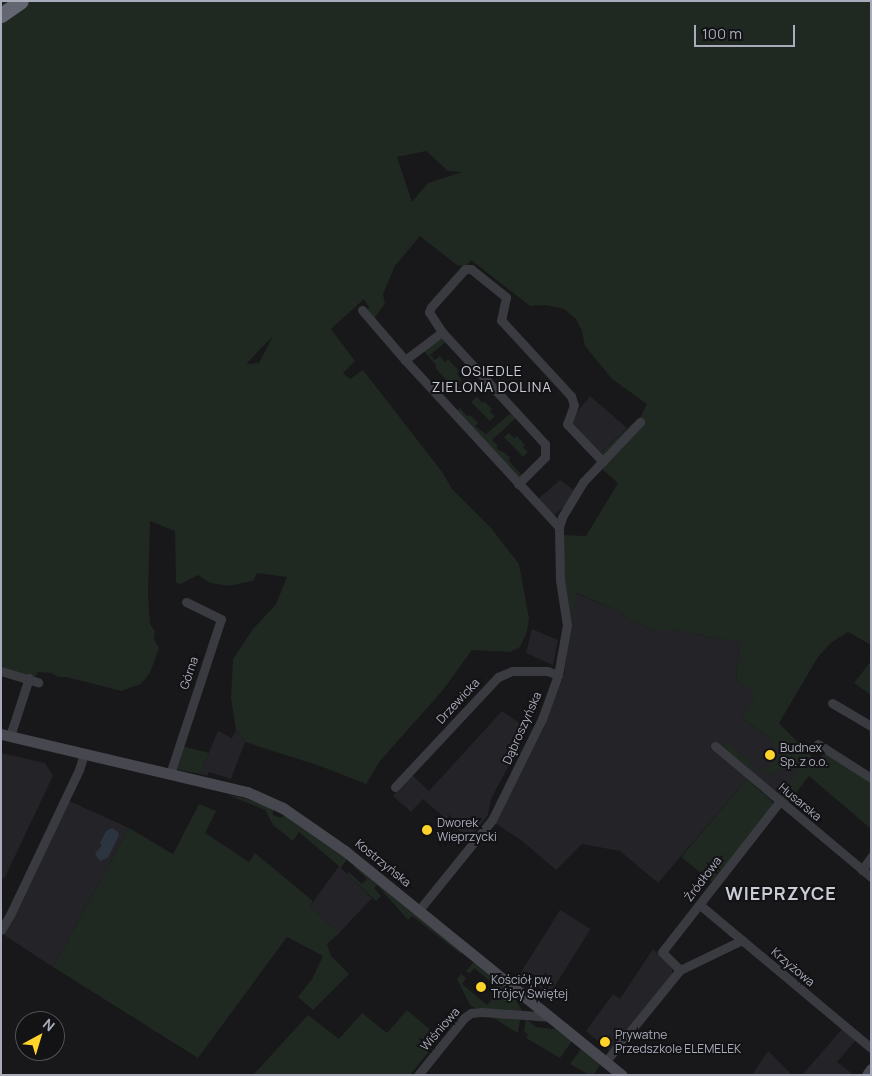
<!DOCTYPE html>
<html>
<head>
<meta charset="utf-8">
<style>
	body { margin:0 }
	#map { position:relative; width:872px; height:1076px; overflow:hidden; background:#18171a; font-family:Manrope,sans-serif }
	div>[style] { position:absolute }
	.built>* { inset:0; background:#242327; transform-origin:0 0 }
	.green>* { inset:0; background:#1f2821 }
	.water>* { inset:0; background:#2c343f }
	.street>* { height:9px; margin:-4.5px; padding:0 4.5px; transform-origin:4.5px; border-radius:4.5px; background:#3a3a41 }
	.secondary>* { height:11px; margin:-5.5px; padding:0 5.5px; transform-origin:5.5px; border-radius:5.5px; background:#46474f }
	.highway>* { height:15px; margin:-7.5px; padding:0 7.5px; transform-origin:7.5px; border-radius:7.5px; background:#646671 }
	.dots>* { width:14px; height:14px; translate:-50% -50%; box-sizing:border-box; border:2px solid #131215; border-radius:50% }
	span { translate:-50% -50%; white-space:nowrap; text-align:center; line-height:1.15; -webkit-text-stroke:4px #131215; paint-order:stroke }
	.street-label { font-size:12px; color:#a9acbb }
	.poi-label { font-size:12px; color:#a9acbb }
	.left { translate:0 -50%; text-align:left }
	.neighbourhood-label { font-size:14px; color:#caccd6; letter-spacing:1px }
	.district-label { font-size:18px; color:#caccd6; font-weight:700; letter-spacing:1px }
	.frame { position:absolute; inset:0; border:2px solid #a9acbb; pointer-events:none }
	.north { position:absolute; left:15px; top:1011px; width:50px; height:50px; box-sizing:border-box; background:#131215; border:1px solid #4f5057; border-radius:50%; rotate:39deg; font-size:14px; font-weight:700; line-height:20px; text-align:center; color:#a9acbb }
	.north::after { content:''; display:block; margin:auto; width:18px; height:22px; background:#ffd32a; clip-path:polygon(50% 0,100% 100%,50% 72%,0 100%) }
	.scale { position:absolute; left:694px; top:25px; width:101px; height:22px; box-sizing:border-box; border:2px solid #a9acbb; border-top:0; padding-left:6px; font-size:15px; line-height:18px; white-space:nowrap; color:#a9acbb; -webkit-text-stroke:4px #131215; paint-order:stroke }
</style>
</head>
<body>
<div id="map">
	<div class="built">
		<i style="clip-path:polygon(590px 396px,627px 428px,599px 454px,569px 422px)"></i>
		<i style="clip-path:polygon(560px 480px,574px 490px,566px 505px,551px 518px,536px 501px)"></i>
		<i style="clip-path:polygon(575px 593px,621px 612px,627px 619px,653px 630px,674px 630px,740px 643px,736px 680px,757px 695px,741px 717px,773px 741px,783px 728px,818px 763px,787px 805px,714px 743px,710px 748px,747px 779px,658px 883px,620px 851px,582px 844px,556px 870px,521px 840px,495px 823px,544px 727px,564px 675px)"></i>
		<i style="clip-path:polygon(532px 629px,558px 640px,553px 665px,526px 653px)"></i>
		<i style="clip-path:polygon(502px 711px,528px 729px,491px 799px,488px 815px,469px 839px,423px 799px,411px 812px,393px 796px,412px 775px,429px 791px)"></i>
		<i style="clip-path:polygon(236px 730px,245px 742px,231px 779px,209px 772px,207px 776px,200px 774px,218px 731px,232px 738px)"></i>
		<i style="clip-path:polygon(1px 753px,45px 763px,53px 776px,4px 879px,1px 877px)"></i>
		<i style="clip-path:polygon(69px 801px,129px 828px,53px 967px,4px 935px)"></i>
		<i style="clip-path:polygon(339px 866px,372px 898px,339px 933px,310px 906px)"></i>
		<i style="left:560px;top:910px;width:36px;height:79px;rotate:32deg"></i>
		<i style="clip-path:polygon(653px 949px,672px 967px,672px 976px,611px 1052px,586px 1031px,613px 994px,620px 999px)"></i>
		<i style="clip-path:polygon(843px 1028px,857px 1039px,837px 1062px,854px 1075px,802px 1075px)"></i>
		<i style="clip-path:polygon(768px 1051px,792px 1075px,752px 1075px)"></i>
	</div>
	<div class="green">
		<i style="clip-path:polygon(evenodd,1px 1px,871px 1px,871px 645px,848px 632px,832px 642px,818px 657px,779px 723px,818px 763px,824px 752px,871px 782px,871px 829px,809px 776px,787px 804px,779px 796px,797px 773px,786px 764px,778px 773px,761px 772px,765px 768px,767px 769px,781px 752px,771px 744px,773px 741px,741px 717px,756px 695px,736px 680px,740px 643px,674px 630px,653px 630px,627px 619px,621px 612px,576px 593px,570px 630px,562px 570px,563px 535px,586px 536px,618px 483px,602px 469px,599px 454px,641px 416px,647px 404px,612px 379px,585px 346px,582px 331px,576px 319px,564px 309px,545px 305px,530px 306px,471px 260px,467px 265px,458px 266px,420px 236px,395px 266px,383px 294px,385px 304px,373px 320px,366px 311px,369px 307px,364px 299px,331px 329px,355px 361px,343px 373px,350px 379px,363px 370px,443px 473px,452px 489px,491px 528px,519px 564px,529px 618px,527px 632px,520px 647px,510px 652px,472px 650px,443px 690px,380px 761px,366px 784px,320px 766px,245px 742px,236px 730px,231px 698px,233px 659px,253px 629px,276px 604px,287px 577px,257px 573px,253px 581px,229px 586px,210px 583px,198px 575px,181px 584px,176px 583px,175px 531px,150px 521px,148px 595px,150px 624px,155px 631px,154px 639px,159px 648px,150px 673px,141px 684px,121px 691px,66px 677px,58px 677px,51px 673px,38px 672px,34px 679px,1px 669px,1px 1px,426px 151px,448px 171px,462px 172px,428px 183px,412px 202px,397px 157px,426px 151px,1px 1px,273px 336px,259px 363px,247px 364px,247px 363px,273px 336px)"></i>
		<i style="clip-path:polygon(440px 338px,447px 341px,430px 355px,435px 360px,440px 356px,445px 362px,448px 359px,459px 371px,457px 374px,462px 380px,457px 385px,462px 390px,458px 393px,436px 369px,436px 365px,424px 351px)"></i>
		<i style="clip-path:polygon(477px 397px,482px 403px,484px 401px,492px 409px,490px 412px,495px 416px,490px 421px,471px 402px)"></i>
		<i style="clip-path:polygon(460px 408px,467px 416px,470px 415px,478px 423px,475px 426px,486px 434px,512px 412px,517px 417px,492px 440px,498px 446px,496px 448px,506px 454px,510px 458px,508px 460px,522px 475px,519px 478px,456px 411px)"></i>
		<i style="clip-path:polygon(509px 433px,514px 438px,517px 436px,525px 445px,523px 447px,528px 452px,523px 457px,504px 437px)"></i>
		<i style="clip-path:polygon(871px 661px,871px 695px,854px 683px)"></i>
		<i style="clip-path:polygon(725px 741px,756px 767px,751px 774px,724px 749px)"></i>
		<i style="clip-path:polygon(182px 746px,209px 753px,200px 774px,175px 769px)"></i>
		<i style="clip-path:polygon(747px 779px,772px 801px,773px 806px,712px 882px,681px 857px)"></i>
		<i style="clip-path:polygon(226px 794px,247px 799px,273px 809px,273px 815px,281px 818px,285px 815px,347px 859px,341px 868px,299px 832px,293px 841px,273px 825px,265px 810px)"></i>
		<i style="clip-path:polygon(199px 804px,216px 811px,205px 833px,249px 862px,255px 853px,313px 901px,310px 906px,339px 933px,327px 944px,331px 956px,349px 974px,313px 1010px,298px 997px,312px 979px,323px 956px,287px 937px,198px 1058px,53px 967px,129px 828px,173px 854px)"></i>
		<i style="clip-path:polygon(354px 864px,461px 951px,461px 954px,412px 916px,408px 920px,377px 885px,374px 888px,381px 896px,376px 901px,347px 874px,349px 872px,362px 884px,367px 879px,354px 867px)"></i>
		<i style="clip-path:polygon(474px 962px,513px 994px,522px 1011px,475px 1008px,470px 1005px,457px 979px,461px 974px,466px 978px,462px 984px,487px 1005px,500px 989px,474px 968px,470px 973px,466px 971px)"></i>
		<i style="clip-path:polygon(407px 1010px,440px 1038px,410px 1075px,253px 1075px,308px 1015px,339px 1039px,362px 1013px,387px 1033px)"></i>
		<i style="clip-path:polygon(491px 1016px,520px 1019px,518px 1033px,509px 1028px)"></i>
		<i style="clip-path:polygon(526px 1019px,536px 1027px,556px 1029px,572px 1041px,560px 1058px,526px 1038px,528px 1034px,524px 1032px)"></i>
		<i style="clip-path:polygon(581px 1049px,600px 1065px,594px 1075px,589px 1075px,570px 1064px)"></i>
	</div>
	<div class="water">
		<i style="clip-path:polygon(112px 828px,118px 832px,119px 835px,108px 858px,100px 861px,95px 854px,102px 845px,100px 843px,106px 831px)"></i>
	</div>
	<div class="street">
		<i style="left:362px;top:310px;width:66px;rotate:49.3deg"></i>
		<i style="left:405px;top:360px;width:227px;rotate:47.3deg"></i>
		<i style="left:405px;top:360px;width:46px;rotate:-37.1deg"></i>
		<i style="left:518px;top:484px;width:38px;rotate:-45deg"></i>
		<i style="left:545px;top:457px;width:13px;rotate:-90deg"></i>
		<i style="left:545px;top:444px;width:152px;rotate:-132.6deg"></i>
		<i style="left:442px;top:332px;width:24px;rotate:-123deg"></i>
		<i style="left:429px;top:312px;width:5px;rotate:-68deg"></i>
		<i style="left:431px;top:307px;width:51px;rotate:-48.2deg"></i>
		<i style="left:465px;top:269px;width:6px"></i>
		<i style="left:471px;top:269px;width:45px;rotate:38.7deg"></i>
		<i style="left:506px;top:297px;width:24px;rotate:102deg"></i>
		<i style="left:501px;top:320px;width:103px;rotate:47.4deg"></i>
		<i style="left:571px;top:396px;width:9px;rotate:72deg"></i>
		<i style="left:574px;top:405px;width:20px;rotate:110deg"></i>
		<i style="left:567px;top:424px;width:52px;rotate:46.5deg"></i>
		<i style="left:1px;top:671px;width:39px;rotate:17deg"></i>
		<i style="left:832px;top:703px;width:45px;rotate:30.5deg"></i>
		<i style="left:10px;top:736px;width:61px;rotate:-71.9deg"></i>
		<i style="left:818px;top:744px;width:63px;rotate:32.7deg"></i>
		<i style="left:715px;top:746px;width:204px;rotate:40deg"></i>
		<i style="left:170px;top:774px;width:163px;rotate:-71.8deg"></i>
		<i style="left:221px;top:619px;width:39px;rotate:-154deg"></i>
		<i style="left:395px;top:787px;width:151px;rotate:-46.9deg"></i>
		<i style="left:498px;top:677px;width:15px;rotate:-23deg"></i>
		<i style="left:512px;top:671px;width:35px"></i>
		<i style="left:547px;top:671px;width:12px;rotate:20deg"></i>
		<i style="left:862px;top:870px;width:16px;rotate:-55deg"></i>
		<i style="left:700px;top:905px;width:223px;rotate:39.9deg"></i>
		<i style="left:419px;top:910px;width:116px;rotate:-51deg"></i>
		<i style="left:492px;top:820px;width:113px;rotate:-63.7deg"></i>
		<i style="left:542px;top:719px;width:47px;rotate:-70deg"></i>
		<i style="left:558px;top:675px;width:51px;rotate:-79.8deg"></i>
		<i style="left:567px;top:625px;width:46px;rotate:-98.8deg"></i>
		<i style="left:560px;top:580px;width:53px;rotate:-91.1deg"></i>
		<i style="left:559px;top:527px;width:10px;rotate:-73deg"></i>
		<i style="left:562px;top:517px;width:41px;rotate:-59deg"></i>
		<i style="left:583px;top:482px;width:83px;rotate:-46.5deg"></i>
		<i style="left:1px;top:930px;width:17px;rotate:-59deg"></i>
		<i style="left:10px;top:915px;width:161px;rotate:-64.6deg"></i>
		<i style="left:79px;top:770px;width:17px;rotate:-73deg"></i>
		<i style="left:680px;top:970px;width:25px;rotate:-135deg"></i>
		<i style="left:662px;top:952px;width:192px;rotate:-52deg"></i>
		<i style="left:606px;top:1061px;width:117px;rotate:-50.9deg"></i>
		<i style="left:680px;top:970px;width:69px;rotate:-25.8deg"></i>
		<i style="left:418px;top:1075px;width:73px;rotate:-51.1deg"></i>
		<i style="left:464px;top:1018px;width:9px;rotate:-36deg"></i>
		<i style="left:471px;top:1013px;width:11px;rotate:-5deg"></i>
		<i style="left:482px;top:1012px;width:69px;rotate:4.1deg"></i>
	</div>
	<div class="secondary">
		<i style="left:1px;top:734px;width:253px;rotate:13.3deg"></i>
		<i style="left:247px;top:792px;width:39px;rotate:24deg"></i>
		<i style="left:283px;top:808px;width:75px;rotate:34.7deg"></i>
		<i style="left:345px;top:851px;width:356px;rotate:39deg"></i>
		<i style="left:867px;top:1075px;width:7px;rotate:-56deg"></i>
	</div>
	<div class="highway">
		<i style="left:1px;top:15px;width:24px;rotate:-35deg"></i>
	</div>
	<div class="dots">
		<i style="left:770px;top:755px;background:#ffd32a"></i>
		<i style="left:427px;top:830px;background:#ffd32a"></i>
		<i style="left:481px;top:987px;background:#ffd32a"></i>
		<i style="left:605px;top:1042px;background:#ffd32a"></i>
	</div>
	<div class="street-label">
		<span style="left:189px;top:673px;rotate:-71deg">Górna</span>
		<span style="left:458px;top:701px;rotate:-47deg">Drzewicka</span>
		<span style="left:522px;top:728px;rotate:-66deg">Dąbroszyńska</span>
		<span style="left:800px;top:802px;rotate:40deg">Husarska</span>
		<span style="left:383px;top:863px;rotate:39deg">Kostrzyńska</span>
		<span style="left:703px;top:879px;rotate:-53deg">Źródłowa</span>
		<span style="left:793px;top:967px;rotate:40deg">Krzyżowa</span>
		<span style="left:440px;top:1029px;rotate:-49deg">Wiśniowa</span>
	</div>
	<div class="poi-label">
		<span class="left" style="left:780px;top:755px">Budnex<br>Sp. z o.o.</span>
		<span class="left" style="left:437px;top:830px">Dworek<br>Wieprzycki</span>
		<span class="left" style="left:491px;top:987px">Kościół pw.<br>Trójcy Świętej</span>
		<span class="left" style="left:615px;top:1042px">Prywatne<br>Przedszkole ELEMELEK</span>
	</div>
	<div class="neighbourhood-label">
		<span style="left:492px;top:379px">OSIEDLE<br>ZIELONA DOLINA</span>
	</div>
	<div class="district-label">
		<span style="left:781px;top:893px">WIEPRZYCE</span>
	</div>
	<div class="frame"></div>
	<div class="north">N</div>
	<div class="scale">100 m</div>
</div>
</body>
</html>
